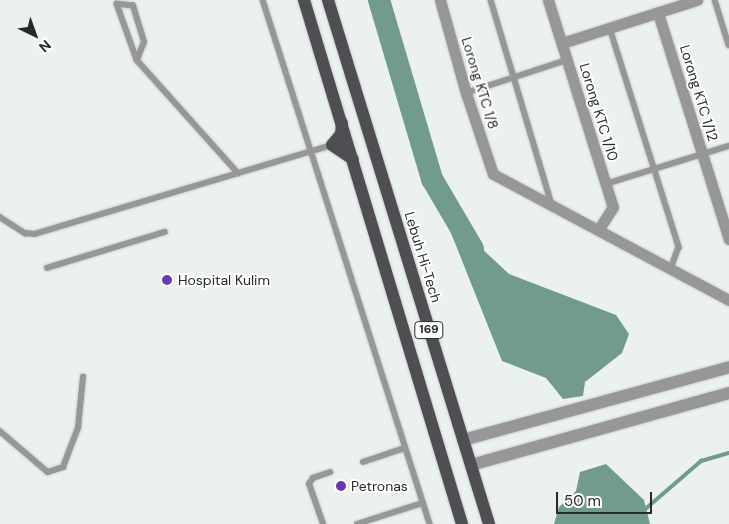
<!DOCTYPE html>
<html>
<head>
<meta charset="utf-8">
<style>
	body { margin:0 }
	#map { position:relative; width:729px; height:524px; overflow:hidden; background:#ebf1ef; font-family:"DM Sans",sans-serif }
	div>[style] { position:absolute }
	.water>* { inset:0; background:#729b8d }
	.stream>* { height:4px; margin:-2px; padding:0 2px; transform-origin:2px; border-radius:2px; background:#729b8d }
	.river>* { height:22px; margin:-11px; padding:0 11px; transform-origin:11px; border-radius:11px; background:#729b8d }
	.roads { filter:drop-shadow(0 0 1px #c8cdcb) drop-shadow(0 0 1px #c8cdcb) }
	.service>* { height:5.5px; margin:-2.75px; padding:0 2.75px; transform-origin:2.75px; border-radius:2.75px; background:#979699 }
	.minor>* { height:11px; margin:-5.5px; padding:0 5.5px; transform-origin:5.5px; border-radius:5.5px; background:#979699 }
	.tertiary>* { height:12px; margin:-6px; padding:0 6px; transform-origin:6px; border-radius:6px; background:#979699 }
	.primary>* { height:12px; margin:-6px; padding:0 6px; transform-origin:6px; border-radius:6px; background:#4f4e52 }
	.dots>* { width:14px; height:14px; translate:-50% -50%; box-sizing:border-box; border:2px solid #fff; border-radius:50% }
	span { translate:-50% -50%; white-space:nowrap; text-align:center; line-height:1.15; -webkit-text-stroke:4px #fff; paint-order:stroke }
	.shield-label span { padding:1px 4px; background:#fff; border:1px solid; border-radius:4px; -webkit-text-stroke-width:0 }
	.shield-label { font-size:12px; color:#272a29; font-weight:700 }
	.street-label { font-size:14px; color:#272a29 }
	.poi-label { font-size:14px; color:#272a29 }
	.left { translate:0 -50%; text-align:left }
	.north { position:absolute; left:10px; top:10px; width:50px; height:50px; -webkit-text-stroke:4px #fff; paint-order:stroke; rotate:138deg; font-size:14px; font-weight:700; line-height:20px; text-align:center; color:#272a29 }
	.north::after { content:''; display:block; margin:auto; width:18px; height:22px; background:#272a29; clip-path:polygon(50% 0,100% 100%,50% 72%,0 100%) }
	.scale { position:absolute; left:556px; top:492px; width:96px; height:22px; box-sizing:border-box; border:2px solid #272a29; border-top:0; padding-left:6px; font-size:15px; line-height:18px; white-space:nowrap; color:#272a29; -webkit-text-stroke:4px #fff; paint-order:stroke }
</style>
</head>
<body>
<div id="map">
	<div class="water">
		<i style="clip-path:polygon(464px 222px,479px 246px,509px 274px,616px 315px,629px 334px,622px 353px,585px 382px,583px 396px,563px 399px,546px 378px,502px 361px,449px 228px)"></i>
		<i style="clip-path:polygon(606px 464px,644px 500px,650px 524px,554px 524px,559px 507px,576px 491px,580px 472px)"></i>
	</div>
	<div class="stream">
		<i style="left:643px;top:511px;width:77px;rotate:-40.8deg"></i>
		<i style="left:701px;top:461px;width:29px;rotate:-16deg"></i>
	</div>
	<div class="river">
		<i style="left:379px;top:0;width:187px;rotate:73.5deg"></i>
		<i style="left:432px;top:179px;width:81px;rotate:59.6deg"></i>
	</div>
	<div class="roads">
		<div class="service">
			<i style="left:263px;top:0;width:550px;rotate:72.32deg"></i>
			<i style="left:491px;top:0;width:213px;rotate:73.4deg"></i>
			<i style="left:715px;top:0;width:47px;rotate:72.7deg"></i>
			<i style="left:610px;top:28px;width:230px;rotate:72.5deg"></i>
			<i style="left:679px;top:247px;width:23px;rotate:110deg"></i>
			<i style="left:137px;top:60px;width:19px;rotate:-69deg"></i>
			<i style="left:144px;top:42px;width:38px;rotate:-107deg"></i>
			<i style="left:133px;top:6px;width:16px;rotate:-173deg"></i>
			<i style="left:117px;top:4px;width:59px;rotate:70.3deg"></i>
			<i style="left:137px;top:60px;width:152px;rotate:48.2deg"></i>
			<i style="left:466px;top:93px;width:106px;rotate:-18.1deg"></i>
			<i style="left:606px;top:184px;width:129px;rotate:-17.2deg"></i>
			<i style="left:0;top:217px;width:30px;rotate:33deg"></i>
			<i style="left:25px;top:233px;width:10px;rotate:6deg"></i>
			<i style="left:35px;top:234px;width:310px;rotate:-16.7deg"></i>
			<i style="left:47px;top:268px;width:123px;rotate:-17deg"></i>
			<i style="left:0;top:431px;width:63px;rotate:40.5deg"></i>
			<i style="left:48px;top:472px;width:16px;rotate:-18deg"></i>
			<i style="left:63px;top:467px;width:42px;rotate:-69deg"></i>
			<i style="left:78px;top:428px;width:51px;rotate:-84.4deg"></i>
			<i style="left:363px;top:462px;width:44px;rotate:-18.4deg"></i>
			<i style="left:323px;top:524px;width:42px;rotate:-109.3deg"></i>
			<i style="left:309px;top:484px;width:7px;rotate:-56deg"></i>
			<i style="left:313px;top:478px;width:18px;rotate:-19deg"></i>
			<i style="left:357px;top:524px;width:69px;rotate:-17.7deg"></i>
		</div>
		<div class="minor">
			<i style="left:440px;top:0;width:97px;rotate:74.4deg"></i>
			<i style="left:466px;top:93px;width:85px;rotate:71.6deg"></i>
			<i style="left:493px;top:174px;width:268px;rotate:28.1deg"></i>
			<i style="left:548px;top:0;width:217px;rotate:72.6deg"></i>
			<i style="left:613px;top:207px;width:27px;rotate:123deg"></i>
			<i style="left:658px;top:13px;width:237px;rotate:72.6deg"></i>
			<i style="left:562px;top:43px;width:142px;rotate:-17.7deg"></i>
		</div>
		<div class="tertiary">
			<i style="left:463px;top:440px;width:276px;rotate:-15.3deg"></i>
			<i style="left:471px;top:465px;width:268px;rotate:-15.6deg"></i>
		</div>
		<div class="primary">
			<i style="left:304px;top:0;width:547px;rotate:73.22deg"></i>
			<i style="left:328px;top:0;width:548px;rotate:72.92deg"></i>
			<i style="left:342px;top:123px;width:11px;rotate:95deg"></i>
			<i style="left:341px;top:134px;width:14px;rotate:129deg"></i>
			<i style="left:332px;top:145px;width:25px;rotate:34deg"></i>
		</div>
	</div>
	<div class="dots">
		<i style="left:167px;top:280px;background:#6b38af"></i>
		<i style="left:341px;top:486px;background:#6b38af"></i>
	</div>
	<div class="shield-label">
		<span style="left:429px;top:330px">169</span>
	</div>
	<div class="street-label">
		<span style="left:480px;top:83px;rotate:73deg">Lorong KTC 1/8</span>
		<span style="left:699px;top:93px;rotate:73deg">Lorong KTC 1/12</span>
		<span style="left:599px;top:112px;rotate:73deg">Lorong KTC 1/10</span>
		<span style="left:423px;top:257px;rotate:73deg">Lebuh Hi-Tech</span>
	</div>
	<div class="poi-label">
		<span class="left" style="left:178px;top:280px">Hospital Kulim</span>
		<span class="left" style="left:351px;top:486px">Petronas</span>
	</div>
	<div class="north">N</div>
	<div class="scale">50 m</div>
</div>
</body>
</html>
